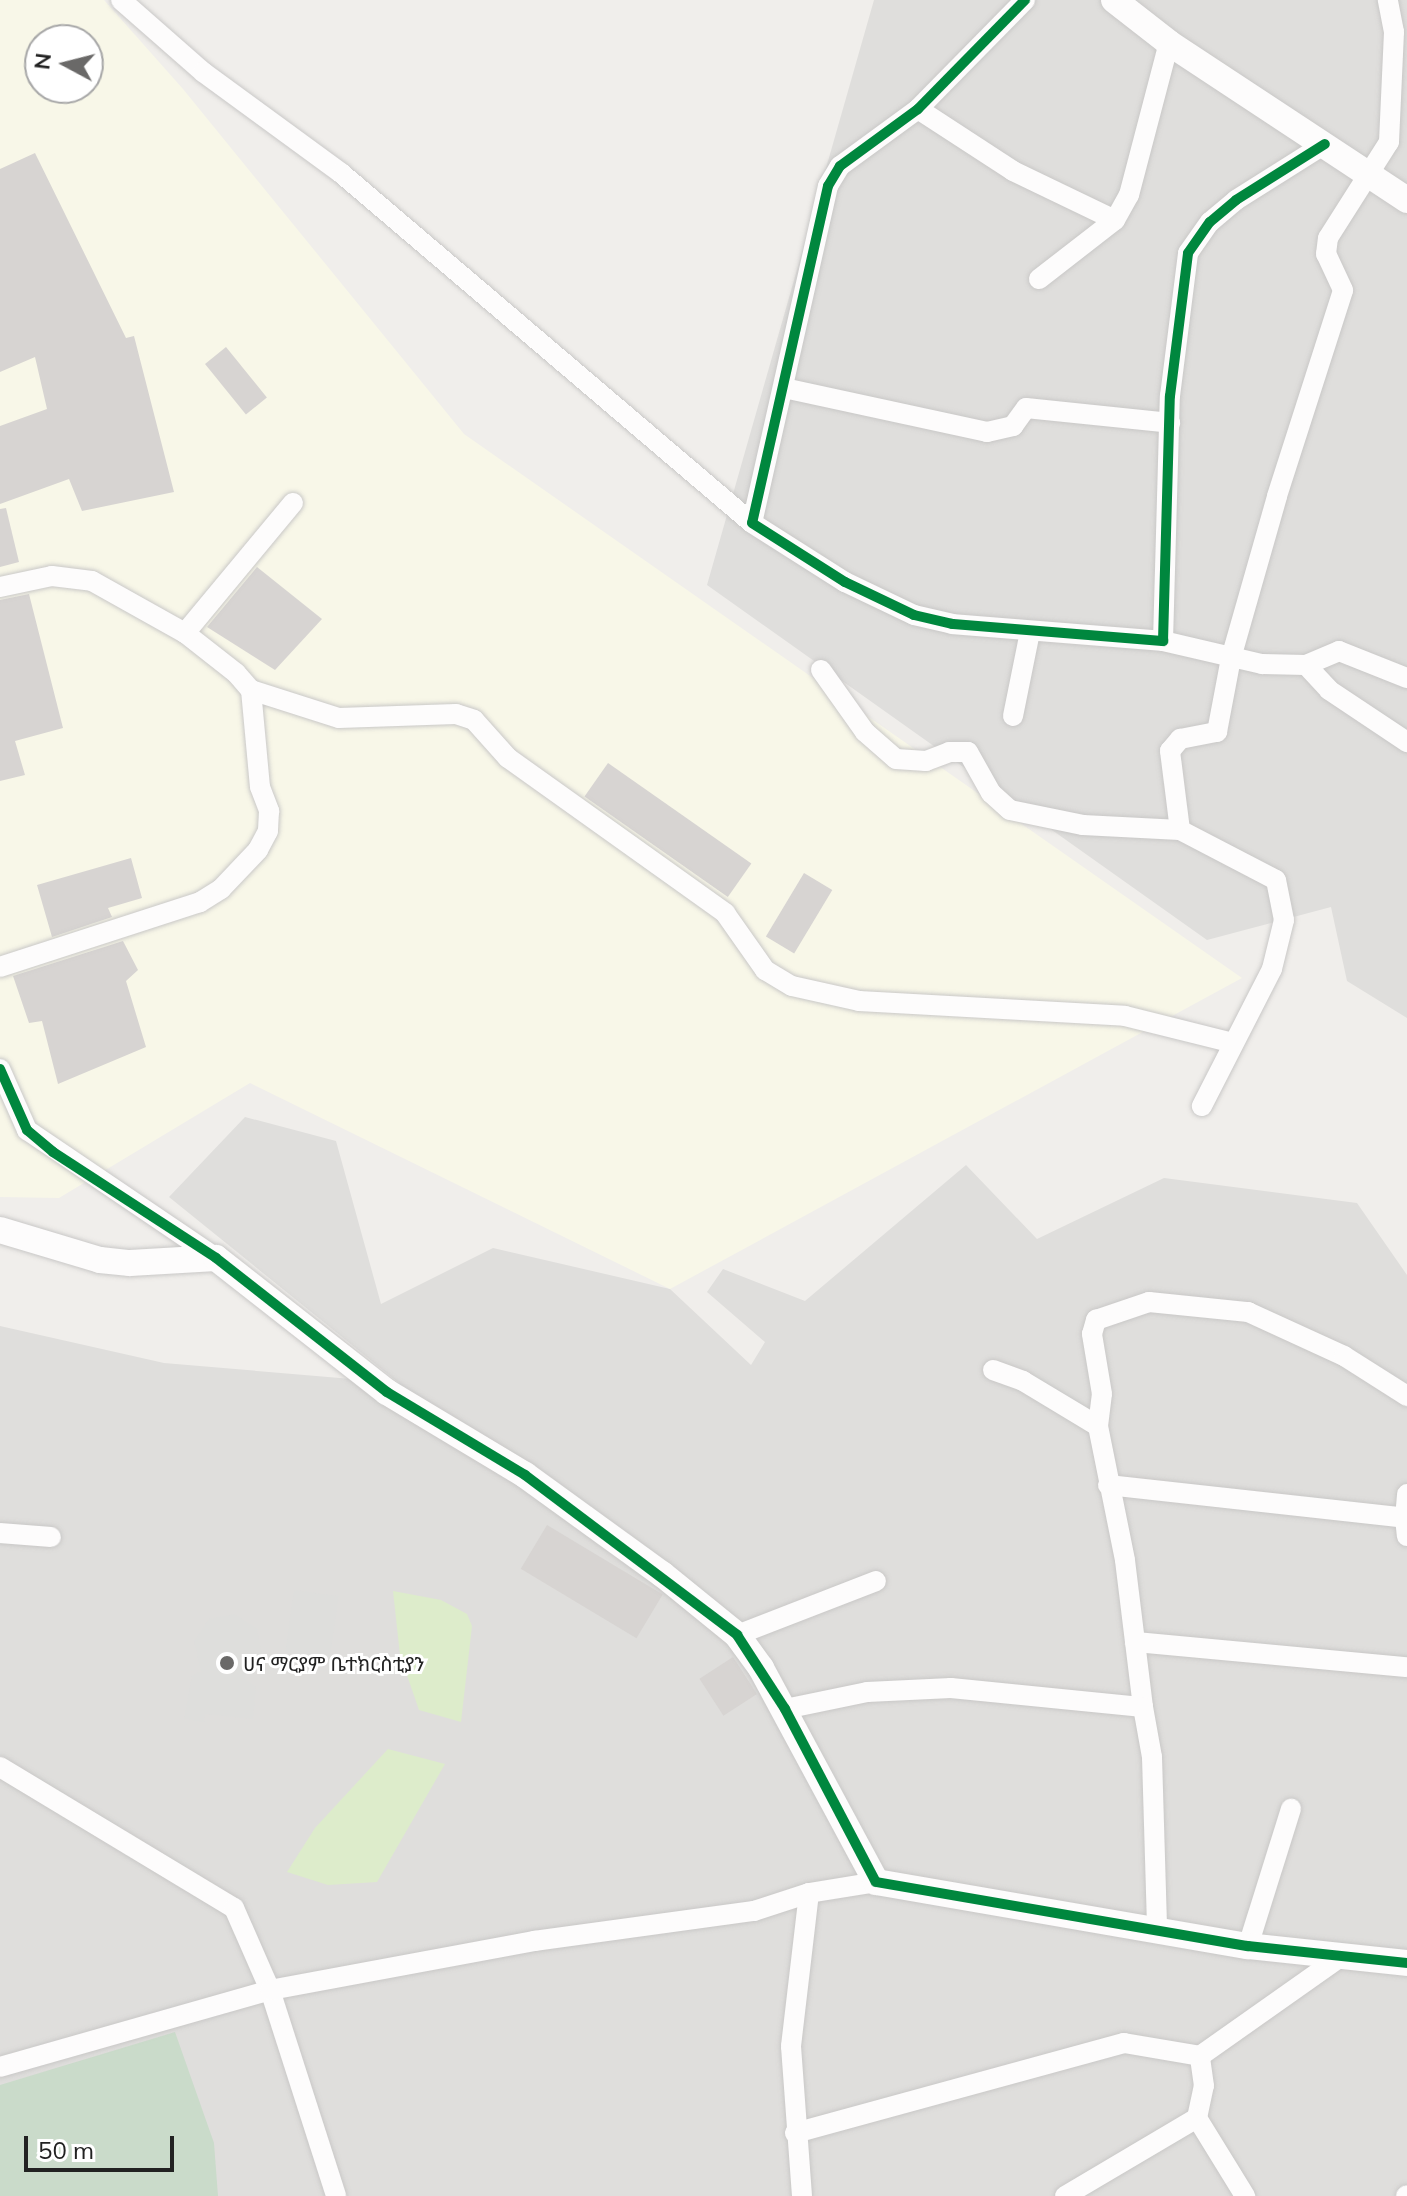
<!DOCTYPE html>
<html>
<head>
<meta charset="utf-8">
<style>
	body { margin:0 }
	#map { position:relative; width:1407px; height:2196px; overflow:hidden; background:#f0eeeb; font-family:Mulish,"Noto Sans Ethiopic",sans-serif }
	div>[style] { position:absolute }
	.residential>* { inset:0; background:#dfdedc }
	.education>* { inset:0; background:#f8f7e8 }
	.religious>* { inset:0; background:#dededc; transform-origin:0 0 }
	.grass>* { inset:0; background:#ddeccb }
	.cemetery>* { inset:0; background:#cadbca }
	.building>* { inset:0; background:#d7d4d2; transform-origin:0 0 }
	.roads { filter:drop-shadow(0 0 2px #c9c8c7) drop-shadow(0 0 2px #c9c8c7) }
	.minor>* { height:20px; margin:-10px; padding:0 10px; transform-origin:10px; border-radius:10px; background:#fdfcfc }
	.tertiary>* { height:26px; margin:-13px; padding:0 13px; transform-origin:13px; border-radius:13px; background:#fdfcfc }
	.cycleway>* { height:10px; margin:-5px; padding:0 5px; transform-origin:5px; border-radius:5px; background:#00873e }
	.dots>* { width:22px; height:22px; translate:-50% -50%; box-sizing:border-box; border:4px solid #fff; border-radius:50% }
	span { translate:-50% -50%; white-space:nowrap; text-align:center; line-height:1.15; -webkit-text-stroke:6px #fff; paint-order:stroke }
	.poi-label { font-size:20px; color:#222 }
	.left { translate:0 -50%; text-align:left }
	.north { position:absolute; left:24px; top:24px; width:80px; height:80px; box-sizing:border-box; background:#fff; border:2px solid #a7a7a7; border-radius:50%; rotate:277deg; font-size:22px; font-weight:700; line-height:32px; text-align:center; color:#222 }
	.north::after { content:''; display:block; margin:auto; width:28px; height:36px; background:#6a6968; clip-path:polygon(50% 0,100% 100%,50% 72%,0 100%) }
	.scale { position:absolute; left:24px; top:2136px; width:150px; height:36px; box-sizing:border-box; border:4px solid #222; border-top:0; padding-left:10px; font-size:24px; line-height:28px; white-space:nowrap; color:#222; -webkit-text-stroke:6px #fff; paint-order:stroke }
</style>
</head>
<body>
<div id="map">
	<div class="residential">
		<i style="clip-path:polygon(874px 0,1407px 0,1407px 1018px,1347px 981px,1331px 907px,1207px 940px,707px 585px)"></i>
		<i style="clip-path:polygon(245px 1117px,336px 1141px,381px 1304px,493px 1248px,670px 1289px,751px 1365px,765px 1342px,707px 1292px,723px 1269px,805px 1301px,966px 1165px,1037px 1239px,1164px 1178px,1357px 1203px,1407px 1275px,1407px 2196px,0 2196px,0 1326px,164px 1363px,399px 1383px,169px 1197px)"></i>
	</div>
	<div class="education">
		<i style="clip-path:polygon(evenodd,0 0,104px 0,183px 89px,464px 434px,1242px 978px,670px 1289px,250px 1083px,59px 1198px,0 1197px,0 0,40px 40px,88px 40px,88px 88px,40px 88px,40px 40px)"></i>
	</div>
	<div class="religious">
		<i style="left:294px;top:1590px;width:45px;height:63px;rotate:8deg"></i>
		<i style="clip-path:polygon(235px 1614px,257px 1629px,262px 1655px,244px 1678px,256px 1687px,253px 1719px,205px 1714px,204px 1722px,184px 1719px,192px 1676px,201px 1671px,194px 1641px,209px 1619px)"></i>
	</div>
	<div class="grass">
		<i style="clip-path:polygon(393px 1591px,441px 1600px,467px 1614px,472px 1626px,461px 1722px,419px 1710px,400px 1655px)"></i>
		<i style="clip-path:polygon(388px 1749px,445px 1764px,377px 1882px,328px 1885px,287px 1872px,315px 1828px)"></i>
	</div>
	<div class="cemetery">
		<i style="clip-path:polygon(175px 2032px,214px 2143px,218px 2196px,0 2196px,0 2085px)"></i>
	</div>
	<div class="building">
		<i style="clip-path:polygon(35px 153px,126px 338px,134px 336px,174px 492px,82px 511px,69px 479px,0 504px,0 426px,47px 409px,35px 357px,0 372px,0 169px)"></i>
		<i style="left:226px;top:347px;width:65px;height:27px;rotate:51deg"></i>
		<i style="clip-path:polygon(6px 508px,19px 562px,0 567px,0 509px)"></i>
		<i style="clip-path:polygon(257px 567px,322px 619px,275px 670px,207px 627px)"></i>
		<i style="clip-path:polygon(29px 594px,63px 728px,15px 741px,25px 775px,0 781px,0 600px)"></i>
		<i style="left:608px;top:763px;width:175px;height:41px;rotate:35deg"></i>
		<i style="clip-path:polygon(131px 858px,142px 898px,108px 908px,112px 917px,52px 937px,37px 885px)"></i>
		<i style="left:804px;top:873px;width:33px;height:74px;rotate:31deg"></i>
		<i style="clip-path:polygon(123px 941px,138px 970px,126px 981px,146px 1047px,58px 1084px,42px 1021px,29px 1023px,13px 976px)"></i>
		<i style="left:547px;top:1525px;width:135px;height:51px;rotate:31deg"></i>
		<i style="left:733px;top:1657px;width:44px;height:40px;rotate:57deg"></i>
	</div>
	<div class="roads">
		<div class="minor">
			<i style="left:121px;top:0;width:109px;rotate:41.3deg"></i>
			<i style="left:203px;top:72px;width:171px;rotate:36.2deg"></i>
			<i style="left:341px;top:173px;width:540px;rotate:40.42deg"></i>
			<i style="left:1025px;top:0;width:153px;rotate:134.5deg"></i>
			<i style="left:918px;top:109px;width:97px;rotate:143.8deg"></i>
			<i style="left:840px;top:166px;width:23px;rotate:121deg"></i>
			<i style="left:828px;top:186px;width:345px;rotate:102.7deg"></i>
			<i style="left:752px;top:523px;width:110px;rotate:32.4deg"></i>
			<i style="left:845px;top:582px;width:76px;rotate:25.6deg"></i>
			<i style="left:914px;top:615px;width:39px;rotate:13deg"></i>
			<i style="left:952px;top:624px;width:212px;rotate:4.6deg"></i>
			<i style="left:1163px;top:641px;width:245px;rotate:-88.4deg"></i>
			<i style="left:1170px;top:396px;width:144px;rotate:-82.8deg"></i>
			<i style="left:1188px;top:253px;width:38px;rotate:-55deg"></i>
			<i style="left:1210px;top:222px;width:34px;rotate:-40deg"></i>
			<i style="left:1236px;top:200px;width:105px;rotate:-32.2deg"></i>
			<i style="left:918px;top:109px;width:113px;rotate:33.1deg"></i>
			<i style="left:1013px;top:171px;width:113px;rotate:25.7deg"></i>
			<i style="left:1039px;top:279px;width:96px;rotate:-37.8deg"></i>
			<i style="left:1115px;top:220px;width:29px;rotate:-61deg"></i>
			<i style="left:1129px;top:195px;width:157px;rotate:-75.3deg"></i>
			<i style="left:784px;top:388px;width:208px;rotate:12.2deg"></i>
			<i style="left:987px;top:432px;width:27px;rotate:-13deg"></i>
			<i style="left:1013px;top:426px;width:22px;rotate:-54deg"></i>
			<i style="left:1026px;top:408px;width:145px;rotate:5.9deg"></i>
			<i style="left:0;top:587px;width:53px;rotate:-11.9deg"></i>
			<i style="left:52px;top:576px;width:40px;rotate:7.1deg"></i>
			<i style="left:92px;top:581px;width:107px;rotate:29.2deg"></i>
			<i style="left:185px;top:633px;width:65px;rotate:38.1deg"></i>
			<i style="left:236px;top:673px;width:23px;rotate:49deg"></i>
			<i style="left:251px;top:690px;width:97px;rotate:84.7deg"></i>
			<i style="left:260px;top:787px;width:26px;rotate:69deg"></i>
			<i style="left:269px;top:811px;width:20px;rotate:93deg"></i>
			<i style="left:268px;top:831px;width:21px;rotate:118deg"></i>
			<i style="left:258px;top:850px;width:54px;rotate:133.5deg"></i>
			<i style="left:221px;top:889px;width:25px;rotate:148deg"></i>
			<i style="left:200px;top:902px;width:210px;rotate:162deg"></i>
			<i style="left:185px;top:633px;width:169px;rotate:-50.3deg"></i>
			<i style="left:1163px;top:641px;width:102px;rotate:13.1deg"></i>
			<i style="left:1262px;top:664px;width:44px;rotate:1.3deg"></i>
			<i style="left:1306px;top:665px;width:34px;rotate:47deg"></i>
			<i style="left:1329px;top:690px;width:94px;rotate:33.7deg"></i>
			<i style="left:1306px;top:665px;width:36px;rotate:-23deg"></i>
			<i style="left:1339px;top:651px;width:73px;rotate:21.7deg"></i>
			<i style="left:821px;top:670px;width:76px;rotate:54.6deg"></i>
			<i style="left:865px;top:732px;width:41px;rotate:41.1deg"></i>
			<i style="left:896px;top:759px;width:30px;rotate:4deg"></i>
			<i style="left:926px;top:761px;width:25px;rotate:-21deg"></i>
			<i style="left:949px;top:752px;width:19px"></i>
			<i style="left:968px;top:752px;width:47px;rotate:60.7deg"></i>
			<i style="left:991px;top:793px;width:25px;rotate:42deg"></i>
			<i style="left:1010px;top:810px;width:75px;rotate:11.6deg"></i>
			<i style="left:1083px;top:825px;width:97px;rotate:3deg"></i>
			<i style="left:1180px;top:830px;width:108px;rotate:27.5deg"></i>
			<i style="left:1276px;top:880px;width:41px;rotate:78.7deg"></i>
			<i style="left:1284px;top:920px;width:50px;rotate:103.8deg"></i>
			<i style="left:1272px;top:969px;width:154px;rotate:117.1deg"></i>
			<i style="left:251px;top:690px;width:92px;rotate:17.7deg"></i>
			<i style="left:339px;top:718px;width:117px;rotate:-2deg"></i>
			<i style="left:456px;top:714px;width:19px;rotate:18deg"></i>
			<i style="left:474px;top:720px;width:51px;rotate:48.2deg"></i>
			<i style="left:508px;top:758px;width:267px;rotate:35.5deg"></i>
			<i style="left:725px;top:913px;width:70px;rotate:54.9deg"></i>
			<i style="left:765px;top:970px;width:31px;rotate:31deg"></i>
			<i style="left:792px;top:986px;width:69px;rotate:12.6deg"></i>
			<i style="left:859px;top:1001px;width:266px;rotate:3.2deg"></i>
			<i style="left:1125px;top:1016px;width:111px;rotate:14deg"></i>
			<i style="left:1013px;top:716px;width:86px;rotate:-78.6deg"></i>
			<i style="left:1180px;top:830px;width:80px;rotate:-97.2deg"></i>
			<i style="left:1170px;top:751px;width:16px;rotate:-50deg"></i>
			<i style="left:1180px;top:739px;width:38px;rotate:-11deg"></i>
			<i style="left:1217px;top:732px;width:75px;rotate:-79.3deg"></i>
			<i style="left:1231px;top:658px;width:168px;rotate:-74.1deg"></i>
			<i style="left:1277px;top:496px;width:216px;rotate:-72.2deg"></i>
			<i style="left:1343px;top:290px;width:40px;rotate:-115deg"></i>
			<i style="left:1326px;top:254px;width:16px;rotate:-83deg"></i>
			<i style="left:1328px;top:238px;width:114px;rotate:-57.6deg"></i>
			<i style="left:1389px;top:142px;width:110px;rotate:-87.4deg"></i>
			<i style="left:1394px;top:32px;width:33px;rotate:-101deg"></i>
			<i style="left:0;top:1069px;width:67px;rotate:66.1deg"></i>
			<i style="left:27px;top:1130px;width:228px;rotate:34.1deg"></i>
			<i style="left:993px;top:1370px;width:32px;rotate:20deg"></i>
			<i style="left:1023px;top:1381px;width:87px;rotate:31deg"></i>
			<i style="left:1108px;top:1485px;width:299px;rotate:6.3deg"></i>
			<i style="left:1405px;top:1518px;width:18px;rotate:84deg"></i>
			<i style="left:1405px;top:1518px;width:24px;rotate:-85deg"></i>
			<i style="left:0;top:1533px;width:51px;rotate:4.5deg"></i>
			<i style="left:737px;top:1635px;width:149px;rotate:-21.2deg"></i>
			<i style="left:1135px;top:1642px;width:273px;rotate:5.3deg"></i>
			<i style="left:1143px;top:1707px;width:148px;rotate:-97deg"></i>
			<i style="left:1125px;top:1560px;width:137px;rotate:-101.4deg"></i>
			<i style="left:1098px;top:1426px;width:32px;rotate:-83deg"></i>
			<i style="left:1102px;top:1394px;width:61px;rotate:-99.5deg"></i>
			<i style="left:1092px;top:1334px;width:15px;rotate:-74deg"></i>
			<i style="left:1096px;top:1320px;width:56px;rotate:-18.8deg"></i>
			<i style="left:1149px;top:1302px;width:100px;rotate:5.8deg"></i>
			<i style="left:1248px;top:1312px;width:106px;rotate:24.6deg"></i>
			<i style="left:1344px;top:1356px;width:75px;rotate:32.4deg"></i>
			<i style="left:785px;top:1709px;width:84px;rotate:-11.7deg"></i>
			<i style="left:867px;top:1692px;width:84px;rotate:-2.7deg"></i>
			<i style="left:951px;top:1688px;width:193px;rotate:5.7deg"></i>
			<i style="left:1143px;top:1707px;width:51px;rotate:79.8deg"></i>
			<i style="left:1152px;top:1757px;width:173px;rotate:88.3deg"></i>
			<i style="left:0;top:1767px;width:273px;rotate:31.1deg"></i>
			<i style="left:234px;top:1908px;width:90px;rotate:66.3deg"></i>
			<i style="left:270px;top:1990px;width:216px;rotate:72.2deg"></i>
			<i style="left:1248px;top:1946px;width:144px;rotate:-72.6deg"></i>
			<i style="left:0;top:2067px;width:281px;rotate:-15.9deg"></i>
			<i style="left:270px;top:1990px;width:269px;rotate:-10.5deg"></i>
			<i style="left:534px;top:1941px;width:222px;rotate:-7.8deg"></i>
			<i style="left:754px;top:1911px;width:58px;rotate:-18.1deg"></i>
			<i style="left:809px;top:1893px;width:68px;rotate:-9.3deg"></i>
			<i style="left:1197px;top:2118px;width:33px;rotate:-78deg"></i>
			<i style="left:1204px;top:2086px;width:30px;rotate:-98deg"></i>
			<i style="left:1200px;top:2056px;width:170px;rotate:-35.2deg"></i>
			<i style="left:795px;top:2133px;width:341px;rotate:-15.3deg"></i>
			<i style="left:1124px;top:2043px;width:77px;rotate:9.7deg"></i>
			<i style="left:802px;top:2196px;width:150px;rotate:-94.2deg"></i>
			<i style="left:791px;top:2046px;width:154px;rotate:-83.3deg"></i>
			<i style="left:1065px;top:2196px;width:153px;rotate:-30.6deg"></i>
			<i style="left:1197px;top:2118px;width:92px;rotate:58.4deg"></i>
			<i style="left:1406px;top:2196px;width:1px;rotate:-45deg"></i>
		</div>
		<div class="tertiary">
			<i style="left:1114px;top:0;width:70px;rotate:38deg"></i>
			<i style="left:1169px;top:43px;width:285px;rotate:33.4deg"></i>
			<i style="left:0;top:1230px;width:104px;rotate:16.7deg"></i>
			<i style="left:100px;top:1260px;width:30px;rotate:6deg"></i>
			<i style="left:130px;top:1263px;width:86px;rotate:-3.3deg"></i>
			<i style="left:216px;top:1258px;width:217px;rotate:38.1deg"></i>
			<i style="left:387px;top:1392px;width:161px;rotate:31deg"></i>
			<i style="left:525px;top:1475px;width:169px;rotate:35.9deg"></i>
			<i style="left:662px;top:1574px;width:97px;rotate:39.1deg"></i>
			<i style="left:737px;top:1635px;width:41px;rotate:54deg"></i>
			<i style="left:761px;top:1668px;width:243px;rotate:61.7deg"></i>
			<i style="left:876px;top:1882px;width:377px;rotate:9.8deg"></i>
			<i style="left:1248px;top:1946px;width:160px;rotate:6.1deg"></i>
		</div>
	</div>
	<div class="cycleway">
		<i style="left:1025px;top:0;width:153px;rotate:134.5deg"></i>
		<i style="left:918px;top:109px;width:97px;rotate:143.8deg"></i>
		<i style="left:840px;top:166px;width:23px;rotate:121deg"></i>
		<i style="left:828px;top:186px;width:345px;rotate:102.7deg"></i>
		<i style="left:752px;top:523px;width:110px;rotate:32.4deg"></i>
		<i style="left:845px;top:582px;width:76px;rotate:25.6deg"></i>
		<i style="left:914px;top:615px;width:39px;rotate:13deg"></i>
		<i style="left:952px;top:624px;width:212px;rotate:4.6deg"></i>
		<i style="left:1163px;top:641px;width:245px;rotate:-88.4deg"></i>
		<i style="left:1170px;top:396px;width:144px;rotate:-82.8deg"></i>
		<i style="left:1188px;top:253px;width:38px;rotate:-55deg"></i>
		<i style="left:1210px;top:222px;width:34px;rotate:-40deg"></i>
		<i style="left:1236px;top:200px;width:105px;rotate:-32.2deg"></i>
		<i style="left:0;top:1069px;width:67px;rotate:66.1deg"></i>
		<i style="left:27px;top:1130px;width:34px;rotate:40deg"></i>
		<i style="left:53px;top:1152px;width:194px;rotate:33deg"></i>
		<i style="left:216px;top:1258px;width:217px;rotate:38.1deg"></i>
		<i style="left:387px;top:1392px;width:161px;rotate:31deg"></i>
		<i style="left:525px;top:1475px;width:266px;rotate:37deg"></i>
		<i style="left:737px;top:1635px;width:88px;rotate:57deg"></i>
		<i style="left:785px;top:1709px;width:195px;rotate:62.3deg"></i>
		<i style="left:876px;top:1882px;width:377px;rotate:9.8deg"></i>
		<i style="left:1248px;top:1946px;width:160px;rotate:6.1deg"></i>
	</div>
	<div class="dots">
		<i style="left:227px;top:1663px;background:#6a6968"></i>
	</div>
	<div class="poi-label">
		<span class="left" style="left:243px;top:1663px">ሀና ማርያም ቤተክርስቲያን</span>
	</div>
	<div class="north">N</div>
	<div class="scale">50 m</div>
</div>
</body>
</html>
